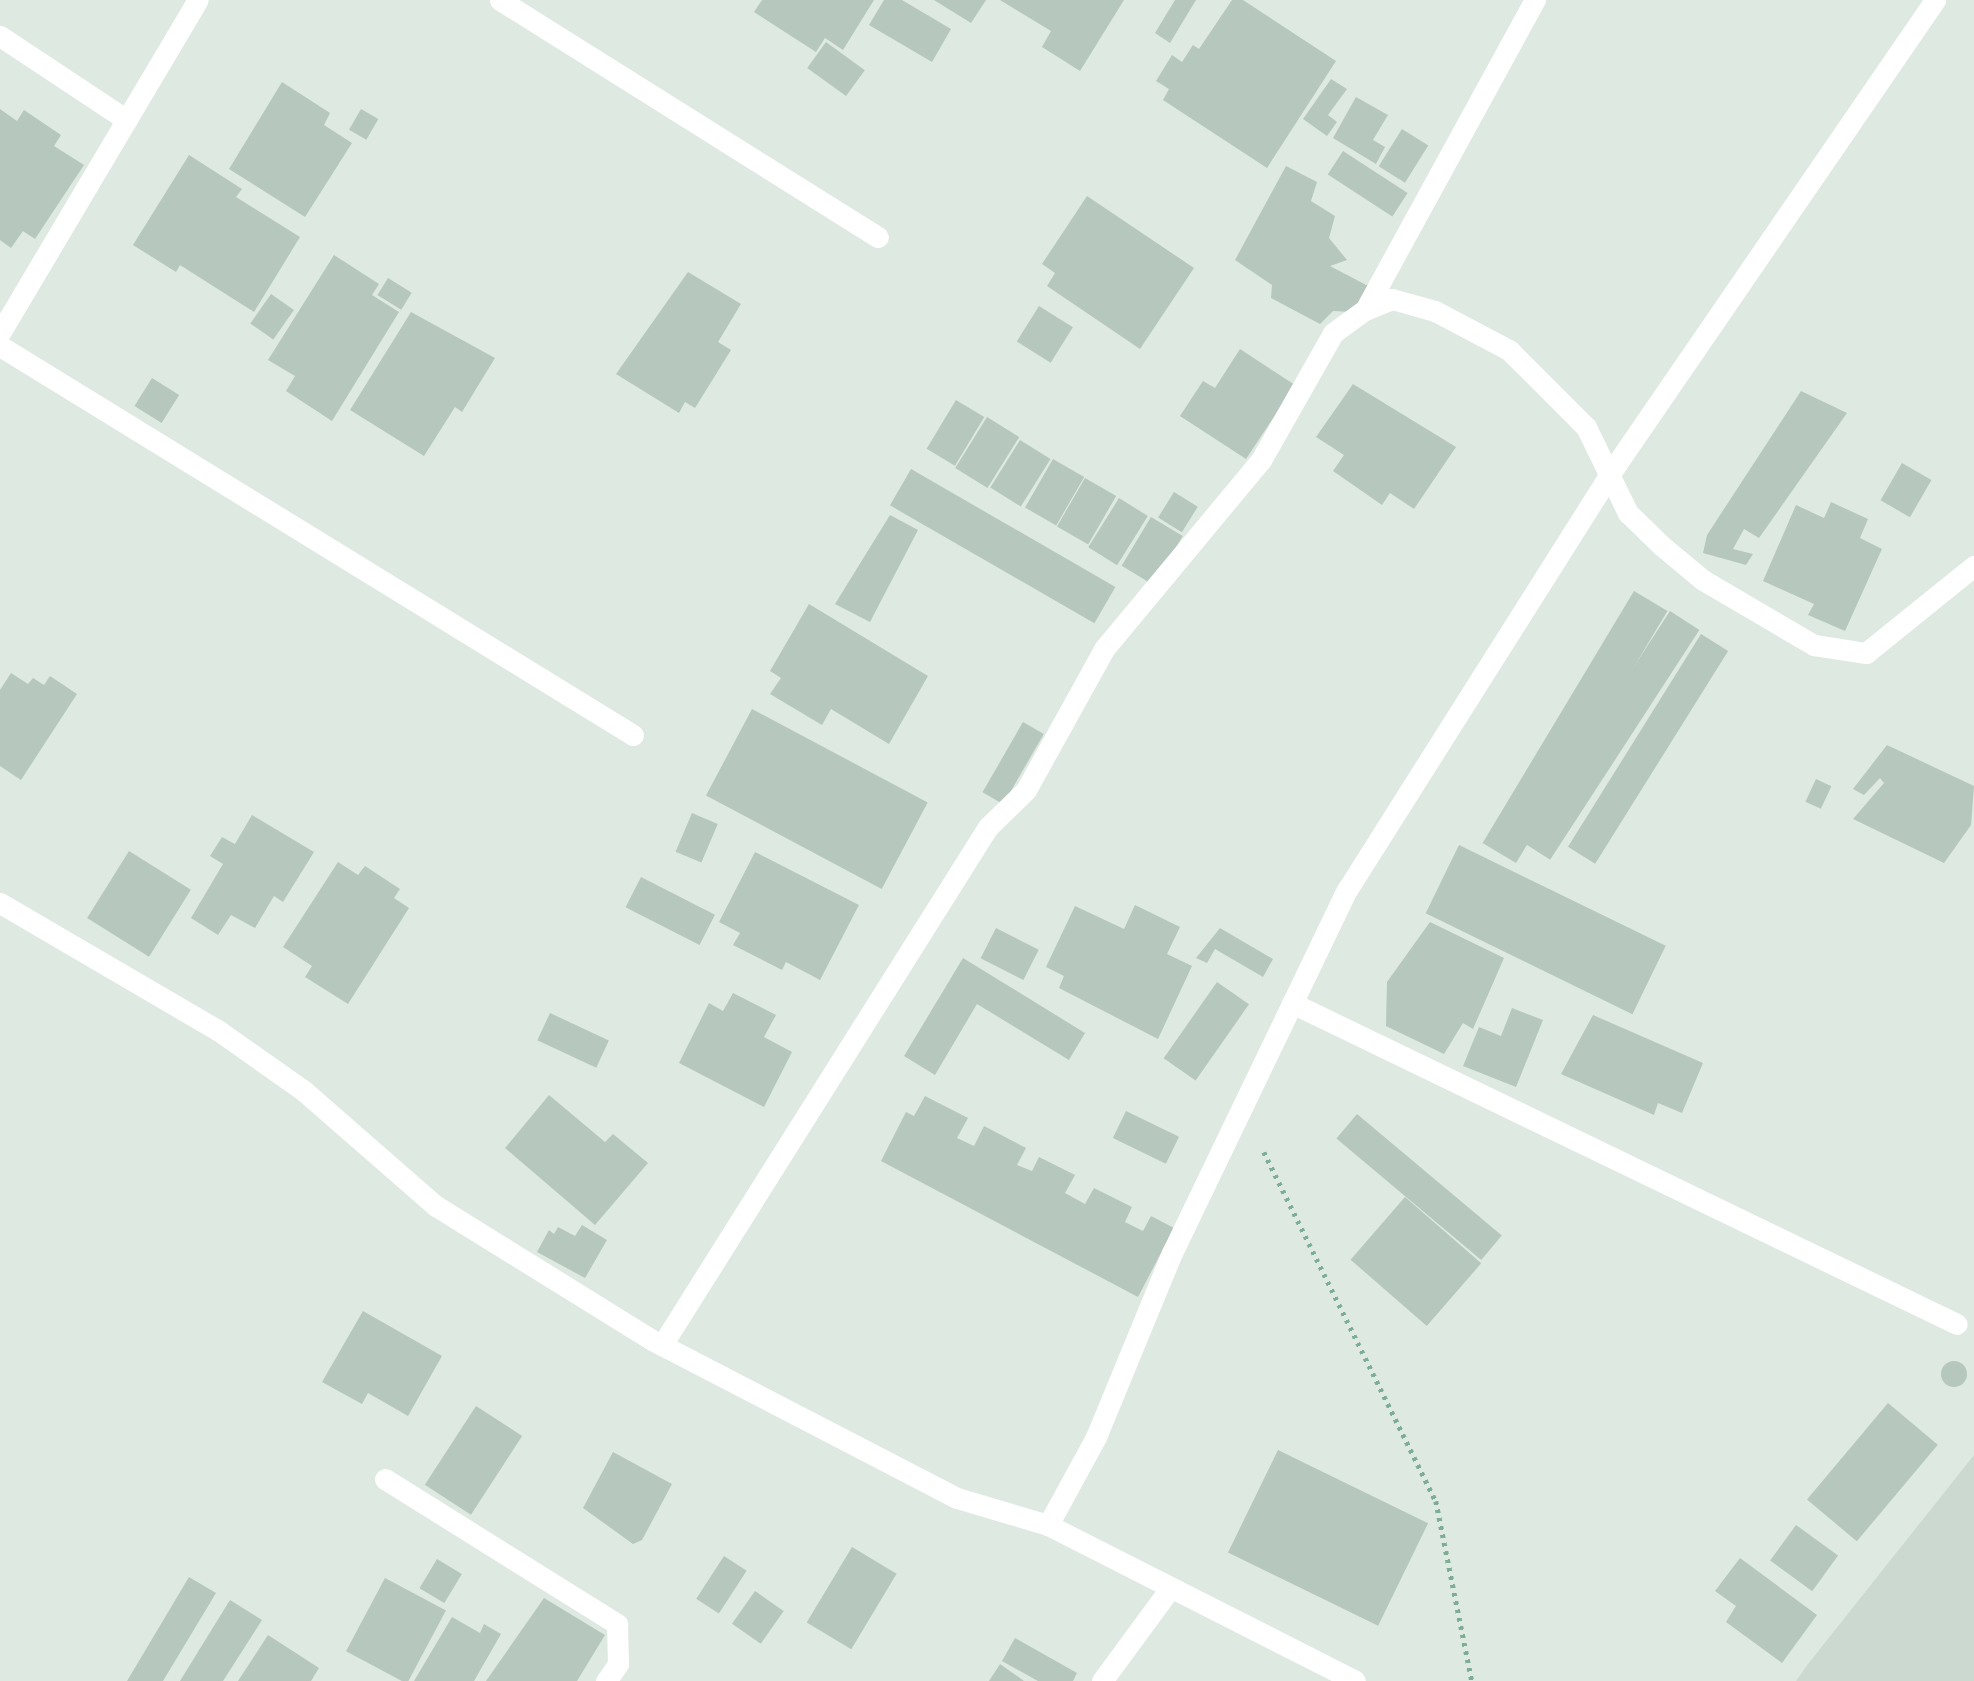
<!DOCTYPE html>
<html>
<head>
<meta charset="utf-8">
<style>
	body { margin:0 }
	#map { position:relative; width:1974px; height:1681px; overflow:hidden; background:#dee9e2; font-family:"Fira Sans",sans-serif }
	div>[style] { position:absolute }
	.built>* { inset:0; background:#ccd9d1 }
	.building>* { inset:0; background:#b6c7bd; transform-origin:0 0 }
	.round { border-radius:50% }
	.path>* { height:4.5px; margin-top:-2.25px; transform-origin:0; background:repeating-linear-gradient(90deg,#7ead95 0 3.5px,transparent 0 8.5px) }
	.minor>* { height:21px; margin:-10.5px; padding:0 10.5px; transform-origin:10.5px; border-radius:10.5px; background:#fff }
	span { translate:-50% -50%; white-space:nowrap; text-align:center; line-height:1.15; -webkit-text-stroke:5px #eef6f0; paint-order:stroke }
</style>
</head>
<body>
<div id="map">
	<div class="built">
		<i style="clip-path:polygon(1974px 1455px,1974px 1681px,1796px 1681px,1808px 1664px)"></i>
	</div>
	<div class="building">
		<i style="clip-path:polygon(762px 0,874px 0,843px 50px,825px 38px,816px 52px,754px 12px)"></i>
		<i style="clip-path:polygon(884px 0,902px 0,951px 29px,932px 62px,869px 25px)"></i>
		<i style="clip-path:polygon(934px 0,986px 0,971px 23px)"></i>
		<i style="clip-path:polygon(1000px 0,1124px 0,1080px 71px,1042px 47px,1051px 31px)"></i>
		<i style="clip-path:polygon(1175px 0,1196px 0,1170px 43px,1155px 33px)"></i>
		<i style="clip-path:polygon(1232px 0,1243px 0,1336px 61px,1267px 168px,1163px 100px,1169px 89px,1156px 81px,1172px 55px,1182px 62px,1193px 45px,1199px 49px)"></i>
		<i style="left:826px;top:42px;width:48px;height:32px;rotate:36deg"></i>
		<i style="clip-path:polygon(1331px 79px,1347px 89px,1328px 115px,1337px 122px,1327px 136px,1303px 119px)"></i>
		<i style="clip-path:polygon(282px 82px,330px 113px,324px 125px,352px 143px,305px 217px,229px 169px)"></i>
		<i style="clip-path:polygon(1356px 97px,1388px 115px,1373px 140px,1385px 147px,1376px 164px,1333px 138px)"></i>
		<i style="clip-path:polygon(0 109px,17px 121px,24px 110px,61px 135px,54px 146px,84px 165px,35px 239px,23px 231px,11px 248px,0 240px)"></i>
		<i style="left:361px;top:109px;width:20px;height:24px;rotate:30deg"></i>
		<i style="left:1402px;top:129px;width:31px;height:44px;rotate:32deg"></i>
		<i style="left:1343px;top:151px;width:77px;height:28px;rotate:33deg"></i>
		<i style="clip-path:polygon(189px 155px,242px 189px,236px 197px,300px 237px,254px 312px,180px 265px,176px 272px,133px 245px)"></i>
		<i style="clip-path:polygon(1286px 166px,1317px 182px,1311px 201px,1335px 216px,1329px 238px,1347px 260px,1330px 266px,1370px 287px,1352px 312px,1333px 311px,1320px 324px,1271px 298px,1272px 285px,1235px 260px)"></i>
		<i style="clip-path:polygon(1087px 196px,1194px 268px,1140px 349px,1047px 286px,1055px 273px,1042px 264px)"></i>
		<i style="clip-path:polygon(334px 255px,379px 284px,372px 295px,399px 312px,332px 421px,286px 391px,295px 376px,268px 360px)"></i>
		<i style="clip-path:polygon(688px 272px,741px 304px,718px 342px,731px 350px,695px 408px,685px 402px,679px 413px,616px 374px)"></i>
		<i style="left:388px;top:278px;width:28px;height:20px;rotate:32deg"></i>
		<i style="left:271px;top:294px;width:28px;height:36px;rotate:35deg"></i>
		<i style="left:1039px;top:306px;width:40px;height:42px;rotate:32deg"></i>
		<i style="clip-path:polygon(411px 312px,495px 358px,462px 412px,455px 407px,424px 456px,350px 410px)"></i>
		<i style="clip-path:polygon(1240px 349px,1295px 385px,1246px 459px,1180px 416px,1203px 381px,1215px 388px)"></i>
		<i style="left:152px;top:378px;width:32px;height:33px;rotate:32deg"></i>
		<i style="clip-path:polygon(1353px 384px,1456px 447px,1414px 509px,1390px 493px,1382px 505px,1333px 471px,1344px 455px,1316px 437px)"></i>
		<i style="clip-path:polygon(1801px 391px,1847px 413px,1759px 538px,1744px 529px,1733px 549px,1753px 554px,1746px 565px,1703px 553px,1707px 535px)"></i>
		<i style="left:956px;top:400px;width:33px;height:57px;rotate:31deg"></i>
		<i style="left:987px;top:417px;width:38px;height:60px;rotate:32deg"></i>
		<i style="left:1020px;top:440px;width:36px;height:56px;rotate:32deg"></i>
		<i style="left:1053px;top:459px;width:36px;height:56px;rotate:30deg"></i>
		<i style="left:1902px;top:463px;width:34px;height:43px;rotate:30deg"></i>
		<i style="left:911px;top:469px;width:236px;height:42px;rotate:30deg"></i>
		<i style="left:1085px;top:478px;width:36px;height:56px;rotate:30deg"></i>
		<i style="left:1174px;top:492px;width:28px;height:30px;rotate:32deg"></i>
		<i style="left:1119px;top:498px;width:34px;height:58px;rotate:32deg"></i>
		<i style="clip-path:polygon(1831px 502px,1868px 519px,1860px 538px,1882px 549px,1845px 631px,1808px 615px,1814px 604px,1763px 581px,1796px 505px,1824px 518px)"></i>
		<i style="clip-path:polygon(890px 515px,918px 530px,870px 622px,835px 604px)"></i>
		<i style="left:1151px;top:517px;width:37px;height:57px;rotate:31deg"></i>
		<i style="left:1634px;top:591px;width:39px;height:294px;rotate:31deg"></i>
		<i style="clip-path:polygon(809px 604px,928px 676px,889px 744px,831px 709px,822px 725px,770px 694px,781px 678px,770px 671px)"></i>
		<i style="left:1670px;top:611px;width:35px;height:274px;rotate:33deg"></i>
		<i style="left:1701px;top:634px;width:32px;height:251px;rotate:32deg"></i>
		<i style="clip-path:polygon(11px 673px,28px 684px,33px 678px,44px 685px,50px 676px,77px 694px,21px 780px,0 766px,0 690px)"></i>
		<i style="left:752px;top:709px;width:199px;height:98px;rotate:28deg"></i>
		<i style="left:1023px;top:722px;width:24px;height:81px;rotate:30deg"></i>
		<i style="clip-path:polygon(1887px 745px,1974px 786px,1971px 825px,1944px 863px,1853px 819px,1884px 783px,1880px 778px,1864px 795px,1853px 789px)"></i>
		<i style="left:1816px;top:779px;width:17px;height:25px;rotate:25deg"></i>
		<i style="left:692px;top:813px;width:28px;height:42px;rotate:23deg"></i>
		<i style="clip-path:polygon(252px 815px,314px 852px,283px 902px,274px 896px,255px 928px,231px 915px,218px 935px,191px 918px,223px 864px,210px 856px,222px 837px,235px 844px)"></i>
		<i style="left:1459px;top:845px;width:230px;height:76px;rotate:26deg"></i>
		<i style="left:129px;top:851px;width:73px;height:79px;rotate:32deg"></i>
		<i style="clip-path:polygon(755px 852px,859px 905px,820px 980px,786px 962px,782px 970px,733px 945px,740px 933px,719px 922px)"></i>
		<i style="clip-path:polygon(338px 862px,358px 875px,365px 866px,400px 889px,394px 898px,409px 908px,348px 1004px,305px 977px,312px 966px,283px 947px)"></i>
		<i style="left:641px;top:877px;width:83px;height:34px;rotate:27deg"></i>
		<i style="clip-path:polygon(1135px 905px,1180px 927px,1167px 954px,1192px 966px,1158px 1039px,1059px 988px,1064px 976px,1046px 967px,1075px 906px,1124px 929px)"></i>
		<i style="clip-path:polygon(1430px 922px,1504px 958px,1473px 1029px,1463px 1023px,1444px 1054px,1386px 1026px,1387px 982px)"></i>
		<i style="left:996px;top:928px;width:48px;height:34px;rotate:27deg"></i>
		<i style="clip-path:polygon(1220px 928px,1273px 959px,1263px 977px,1215px 949px,1207px 963px,1196px 958px)"></i>
		<i style="clip-path:polygon(963px 958px,1085px 1033px,1069px 1060px,977px 1004px,935px 1075px,904px 1056px)"></i>
		<i style="left:1217px;top:982px;width:39px;height:93px;rotate:35deg"></i>
		<i style="clip-path:polygon(733px 993px,776px 1015px,764px 1037px,792px 1052px,764px 1107px,679px 1063px,709px 1003px,723px 1011px)"></i>
		<i style="clip-path:polygon(1512px 1008px,1543px 1020px,1516px 1087px,1463px 1066px,1479px 1027px,1501px 1036px)"></i>
		<i style="left:550px;top:1013px;width:65px;height:30px;rotate:25deg"></i>
		<i style="clip-path:polygon(1593px 1015px,1703px 1063px,1682px 1113px,1658px 1103px,1654px 1115px,1561px 1074px)"></i>
		<i style="clip-path:polygon(549px 1095px,605px 1142px,613px 1134px,648px 1163px,595px 1225px,505px 1148px)"></i>
		<i style="clip-path:polygon(925px 1096px,968px 1118px,957px 1138px,974px 1146px,984px 1126px,1026px 1148px,1017px 1165px,1032px 1171px,1039px 1157px,1075px 1175px,1065px 1193px,1085px 1204px,1094px 1188px,1132px 1207px,1125px 1222px,1143px 1231px,1151px 1216px,1174px 1228px,1138px 1297px,881px 1161px,906px 1112px,914px 1116px)"></i>
		<i style="left:1126px;top:1111px;width:59px;height:30px;rotate:26deg"></i>
		<i style="left:1357px;top:1114px;width:189px;height:32px;rotate:40deg"></i>
		<i style="left:1405px;top:1197px;width:101px;height:83px;rotate:41deg"></i>
		<i style="clip-path:polygon(582px 1225px,607px 1240px,585px 1278px,537px 1252px,549px 1230px,554px 1234px,558px 1227px,575px 1236px)"></i>
		<i style="clip-path:polygon(363px 1311px,442px 1356px,408px 1416px,368px 1393px,362px 1404px,322px 1382px)"></i>
		<i class="round" style="left:1941px;top:1361px;width:26px;height:26px"></i>
		<i style="left:1888px;top:1403px;width:65px;height:126px;rotate:40deg"></i>
		<i style="left:476px;top:1406px;width:55px;height:94px;rotate:33deg"></i>
		<i style="left:1278px;top:1450px;width:167px;height:114px;rotate:26deg"></i>
		<i style="clip-path:polygon(613px 1452px,672px 1484px,642px 1540px,633px 1544px,583px 1508px)"></i>
		<i style="left:1796px;top:1525px;width:52px;height:44px;rotate:36deg"></i>
		<i style="left:852px;top:1547px;width:52px;height:88px;rotate:31deg"></i>
		<i style="left:724px;top:1556px;width:27px;height:51px;rotate:33deg"></i>
		<i style="clip-path:polygon(1740px 1558px,1817px 1615px,1782px 1663px,1726px 1622px,1736px 1606px,1715px 1591px)"></i>
		<i style="left:437px;top:1559px;width:29px;height:34px;rotate:31deg"></i>
		<i style="clip-path:polygon(189px 1577px,216px 1593px,163px 1681px,127px 1681px)"></i>
		<i style="left:385px;top:1578px;width:69px;height:83px;rotate:28deg"></i>
		<i style="left:755px;top:1591px;width:35px;height:40px;rotate:35deg"></i>
		<i style="clip-path:polygon(544px 1598px,605px 1635px,577px 1681px,486px 1681px)"></i>
		<i style="clip-path:polygon(230px 1600px,262px 1620px,223px 1681px,180px 1681px)"></i>
		<i style="clip-path:polygon(452px 1617px,480px 1633px,484px 1624px,501px 1634px,474px 1681px,414px 1681px)"></i>
		<i style="clip-path:polygon(268px 1635px,319px 1668px,311px 1681px,238px 1681px)"></i>
		<i style="clip-path:polygon(1015px 1638px,1077px 1673px,1073px 1681px,1038px 1681px,1002px 1661px)"></i>
		<i style="clip-path:polygon(1000px 1664px,1024px 1681px,989px 1681px)"></i>
	</div>
	<div class="path">
		<i style="left:1264px;top:1152px;width:389px;rotate:63.8deg"></i>
		<i style="left:1436px;top:1501px;width:184px;rotate:78.7deg"></i>
	</div>
	<div class="minor">
		<i style="left:500px;top:0;width:446px;rotate:32.1deg"></i>
		<i style="left:0;top:36px;width:152px;rotate:33.5deg"></i>
		<i style="left:1365px;top:310px;width:354px;rotate:-61.3deg"></i>
		<i style="left:0;top:333px;width:387px;rotate:-59.3deg"></i>
		<i style="left:0;top:346px;width:743px;rotate:31.57deg"></i>
		<i style="left:0;top:903px;width:254px;rotate:30.3deg"></i>
		<i style="left:219px;top:1031px;width:104px;rotate:35.2deg"></i>
		<i style="left:304px;top:1091px;width:175px;rotate:41.1deg"></i>
		<i style="left:436px;top:1206px;width:254px;rotate:31.8deg"></i>
		<i style="left:652px;top:1340px;width:343px;rotate:27.4deg"></i>
		<i style="left:957px;top:1498px;width:95px;rotate:16.5deg"></i>
		<i style="left:1048px;top:1525px;width:344px;rotate:26.9deg"></i>
		<i style="left:1292px;top:1003px;width:738px;rotate:25.77deg"></i>
		<i style="left:662px;top:1345px;width:612px;rotate:-57.82deg"></i>
		<i style="left:988px;top:827px;width:53px;rotate:-44.2deg"></i>
		<i style="left:1026px;top:790px;width:161px;rotate:-61deg"></i>
		<i style="left:1104px;top:649px;width:246px;rotate:-50.3deg"></i>
		<i style="left:1261px;top:460px;width:146px;rotate:-60.4deg"></i>
		<i style="left:1333px;top:333px;width:39px;rotate:-36deg"></i>
		<i style="left:1365px;top:310px;width:29px;rotate:-22deg"></i>
		<i style="left:1392px;top:299px;width:45px;rotate:15.6deg"></i>
		<i style="left:1435px;top:311px;width:84px;rotate:27.8deg"></i>
		<i style="left:1509px;top:350px;width:109px;rotate:45deg"></i>
		<i style="left:1586px;top:427px;width:96px;rotate:64deg"></i>
		<i style="left:1628px;top:513px;width:47px;rotate:44.1deg"></i>
		<i style="left:1662px;top:546px;width:53px;rotate:39.7deg"></i>
		<i style="left:1703px;top:580px;width:129px;rotate:30.4deg"></i>
		<i style="left:1814px;top:645px;width:53px;rotate:8.7deg"></i>
		<i style="left:1866px;top:653px;width:139px;rotate:-38.9deg"></i>
		<i style="left:385px;top:1479px;width:274px;rotate:32deg"></i>
		<i style="left:617px;top:1624px;width:40px;rotate:88.6deg"></i>
		<i style="left:618px;top:1664px;width:21px;rotate:125deg"></i>
		<i style="left:1048px;top:1525px;width:100px;rotate:-61.4deg"></i>
		<i style="left:1096px;top:1437px;width:199px;rotate:-67.6deg"></i>
		<i style="left:1172px;top:1253px;width:403px;rotate:-64.3deg"></i>
		<i style="left:1347px;top:890px;width:487px;rotate:-57.7deg"></i>
		<i style="left:1607px;top:478px;width:580px;rotate:-55.54deg"></i>
		<i style="left:1102px;top:1681px;width:112px;rotate:-53.7deg"></i>
	</div>
</div>
</body>
</html>
